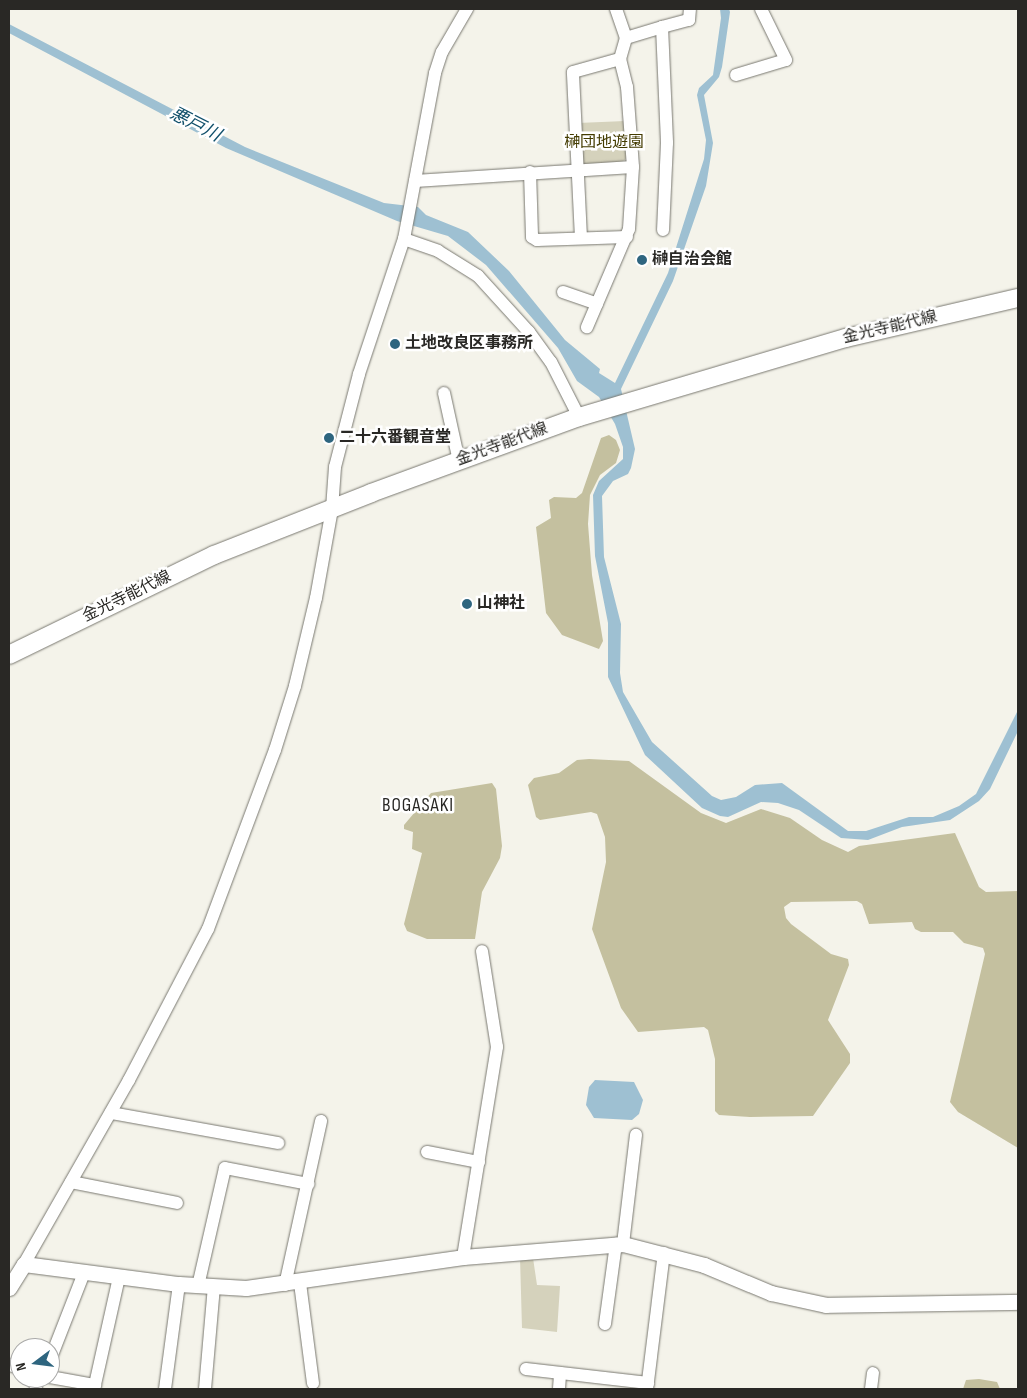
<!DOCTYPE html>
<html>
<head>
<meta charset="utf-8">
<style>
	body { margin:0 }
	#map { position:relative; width:1027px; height:1398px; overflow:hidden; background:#f4f3ea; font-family:"Sofia Sans Condensed","Noto Sans JP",sans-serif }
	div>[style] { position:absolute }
	.green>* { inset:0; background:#d5d2bc }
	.forest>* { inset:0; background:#c4c09f }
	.water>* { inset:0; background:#9ec0d2 }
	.roads { filter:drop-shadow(0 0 1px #797870) drop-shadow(0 0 1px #797870) }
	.minor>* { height:12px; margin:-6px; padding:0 6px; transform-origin:6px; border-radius:6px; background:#fff }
	.tertiary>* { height:15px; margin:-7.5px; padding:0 7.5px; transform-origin:7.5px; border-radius:7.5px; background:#fff }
	.secondary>* { height:18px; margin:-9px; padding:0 9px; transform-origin:9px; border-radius:9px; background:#fff }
	.dots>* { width:14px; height:14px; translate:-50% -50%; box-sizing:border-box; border:2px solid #fff; border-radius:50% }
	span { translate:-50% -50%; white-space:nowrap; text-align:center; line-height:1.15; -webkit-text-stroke:5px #fff; paint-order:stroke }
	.park-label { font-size:16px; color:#433b00 }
	.poi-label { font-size:16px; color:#292825; font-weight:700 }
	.left { translate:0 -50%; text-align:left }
	.street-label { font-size:16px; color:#292825 }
	.water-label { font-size:18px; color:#11506b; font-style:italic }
	.quarter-label { font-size:19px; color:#292825; letter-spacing:1px }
	.frame { position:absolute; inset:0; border:10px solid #292825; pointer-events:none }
	.north { position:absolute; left:10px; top:1338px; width:50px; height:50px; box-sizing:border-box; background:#fff; border:1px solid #a9a9a8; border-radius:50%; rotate:255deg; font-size:14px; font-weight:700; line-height:20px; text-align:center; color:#292825 }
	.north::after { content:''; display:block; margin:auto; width:18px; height:22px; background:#2e657f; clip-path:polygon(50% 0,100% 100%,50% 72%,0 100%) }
</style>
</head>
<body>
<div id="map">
	<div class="green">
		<i style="clip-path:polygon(625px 121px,629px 156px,621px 163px,584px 164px,581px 161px,578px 123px)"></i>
		<i style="clip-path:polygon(520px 1257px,533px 1258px,537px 1285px,560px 1286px,557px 1332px,522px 1328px)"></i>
	</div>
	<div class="forest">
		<i style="clip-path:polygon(609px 435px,616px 440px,620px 450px,616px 463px,600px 475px,590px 495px,588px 524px,592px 575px,603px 641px,599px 649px,562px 635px,546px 613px,536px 527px,551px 518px,549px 500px,554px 497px,576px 498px,582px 493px,601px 438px)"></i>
		<i style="clip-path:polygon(589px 759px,629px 761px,701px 813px,726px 823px,761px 809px,790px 818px,822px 840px,848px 852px,859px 846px,955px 833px,979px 887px,986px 892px,1018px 891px,1018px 1148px,958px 1112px,950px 1102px,985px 954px,983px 948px,964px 943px,953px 932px,921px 932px,915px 929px,912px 922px,869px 924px,862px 904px,857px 901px,791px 902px,784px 907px,786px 918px,791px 924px,831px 954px,848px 959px,849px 965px,828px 1020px,850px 1054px,850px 1063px,813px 1116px,750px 1117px,719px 1115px,715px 1111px,715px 1059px,708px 1030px,704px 1027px,638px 1032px,621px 1008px,592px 929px,606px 862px,605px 837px,597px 814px,591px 812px,540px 820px,536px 817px,528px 785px,534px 778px,559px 773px,577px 760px)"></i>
		<i style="clip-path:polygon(492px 783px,496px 789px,502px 846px,500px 858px,482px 892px,475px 939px,427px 939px,407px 931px,404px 924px,422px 853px,412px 849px,413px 832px,404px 829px,404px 825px,431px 793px)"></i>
		<i style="clip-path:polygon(979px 1379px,997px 1382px,1000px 1389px,963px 1389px,966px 1380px)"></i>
	</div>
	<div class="water">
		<i style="clip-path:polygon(720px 9px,729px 9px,730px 12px,722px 67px,719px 77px,704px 95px,713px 143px,706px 186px,673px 281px,621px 389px,635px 449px,631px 468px,628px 474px,613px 481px,602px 496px,604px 557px,621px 624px,620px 673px,623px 692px,652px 742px,712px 796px,721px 800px,736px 797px,755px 785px,782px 783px,848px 831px,866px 831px,909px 817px,933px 817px,959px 806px,976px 794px,1018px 710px,1018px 731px,990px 789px,979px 801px,950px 820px,902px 827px,868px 840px,841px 838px,799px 810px,778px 803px,761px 802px,728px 817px,720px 816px,702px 808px,645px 755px,608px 677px,608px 623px,595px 556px,593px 495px,599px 481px,623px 459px,623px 447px,615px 424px,599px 397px,577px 381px,558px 348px,486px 265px,448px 236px,397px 221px,226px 148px,9px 33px,9px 24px,245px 147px,384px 203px,418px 207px,426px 215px,468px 232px,509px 271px,565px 340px,600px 369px,599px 373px,615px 383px,668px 273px,704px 159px,706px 140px,697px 95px,699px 88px,713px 75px,721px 18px)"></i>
		<i style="clip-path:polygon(595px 1080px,634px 1082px,643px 1100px,639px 1114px,632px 1120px,594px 1118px,586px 1105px,589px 1087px)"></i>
	</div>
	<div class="roads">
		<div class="minor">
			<i style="left:616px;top:9px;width:31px;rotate:71deg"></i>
			<i style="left:626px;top:38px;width:22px;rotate:106deg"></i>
			<i style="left:662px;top:27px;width:28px;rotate:-15deg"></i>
			<i style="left:689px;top:20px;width:11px;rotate:-85deg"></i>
			<i style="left:626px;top:38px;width:38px;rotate:-17deg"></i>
			<i style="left:662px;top:27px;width:116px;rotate:87.5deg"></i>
			<i style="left:667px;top:143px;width:87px;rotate:92.6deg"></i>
			<i style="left:736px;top:75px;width:52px;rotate:-16.7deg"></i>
			<i style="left:786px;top:60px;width:57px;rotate:-116.1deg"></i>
			<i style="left:530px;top:172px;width:65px;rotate:88.2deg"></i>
			<i style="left:532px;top:237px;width:6px;rotate:31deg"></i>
			<i style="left:537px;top:240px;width:90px;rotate:-1.9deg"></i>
			<i style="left:415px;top:181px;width:218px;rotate:-3.7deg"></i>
			<i style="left:581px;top:238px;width:166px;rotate:-92.8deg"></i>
			<i style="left:573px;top:72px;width:49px;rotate:-15.5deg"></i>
			<i style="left:620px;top:59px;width:29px;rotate:76deg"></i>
			<i style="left:627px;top:87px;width:80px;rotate:85.7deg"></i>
			<i style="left:633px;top:167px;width:62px;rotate:93.7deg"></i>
			<i style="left:629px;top:229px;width:107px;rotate:113.2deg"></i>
			<i style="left:404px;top:239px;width:36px;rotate:19deg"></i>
			<i style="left:438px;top:251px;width:47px;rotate:32deg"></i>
			<i style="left:478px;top:276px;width:76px;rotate:47.7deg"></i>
			<i style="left:529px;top:332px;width:37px;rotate:54deg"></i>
			<i style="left:551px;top:362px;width:62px;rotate:63deg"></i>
			<i style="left:563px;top:292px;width:36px;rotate:19deg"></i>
			<i style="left:444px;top:393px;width:70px;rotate:77.6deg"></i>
			<i style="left:111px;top:1113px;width:170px;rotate:10.2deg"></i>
			<i style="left:427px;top:1152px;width:53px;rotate:10.9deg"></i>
			<i style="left:71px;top:1182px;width:108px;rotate:11.2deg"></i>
			<i style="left:623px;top:1244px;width:110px;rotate:-83.2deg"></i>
			<i style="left:463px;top:1257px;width:213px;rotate:-80.8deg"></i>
			<i style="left:497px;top:1047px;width:97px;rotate:-98.9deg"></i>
			<i style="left:24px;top:1264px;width:212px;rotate:-60.3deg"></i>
			<i style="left:129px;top:1080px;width:170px;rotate:-62.4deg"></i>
			<i style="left:208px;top:929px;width:191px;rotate:-69.5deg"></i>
			<i style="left:275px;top:750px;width:67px;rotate:-72.6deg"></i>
			<i style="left:295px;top:686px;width:90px;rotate:-76.6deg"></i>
			<i style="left:316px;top:598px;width:90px;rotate:-79.8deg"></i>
			<i style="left:332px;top:509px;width:42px;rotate:-85.9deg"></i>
			<i style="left:335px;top:467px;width:96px;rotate:-75.5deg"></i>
			<i style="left:359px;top:374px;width:142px;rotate:-71.6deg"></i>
			<i style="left:404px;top:239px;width:169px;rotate:-79.4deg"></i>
			<i style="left:435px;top:73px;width:22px;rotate:-72deg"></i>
			<i style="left:442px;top:52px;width:50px;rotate:-59.8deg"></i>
			<i style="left:300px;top:1283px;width:101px;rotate:82.6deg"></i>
			<i style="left:285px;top:1285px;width:168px;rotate:-77.6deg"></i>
			<i style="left:198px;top:1286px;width:121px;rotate:-77.1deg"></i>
			<i style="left:225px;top:1168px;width:85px;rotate:10.9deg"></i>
			<i style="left:605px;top:1324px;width:81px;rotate:-82.2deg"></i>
			<i style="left:50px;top:1360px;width:93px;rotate:-68.7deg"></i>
			<i style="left:9px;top:1365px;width:11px;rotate:15deg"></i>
			<i style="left:526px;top:1369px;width:123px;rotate:6.5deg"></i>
			<i style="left:50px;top:1377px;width:46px;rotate:10.1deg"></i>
			<i style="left:35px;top:1378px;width:11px;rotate:85deg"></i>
			<i style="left:94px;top:1389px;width:115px;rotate:-77.4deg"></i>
			<i style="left:165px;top:1389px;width:106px;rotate:-82.4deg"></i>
			<i style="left:205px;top:1389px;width:102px;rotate:-85deg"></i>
			<i style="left:559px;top:1389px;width:16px;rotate:-86deg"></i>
			<i style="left:647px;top:1389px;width:137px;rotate:-82.9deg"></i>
			<i style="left:871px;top:1389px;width:16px;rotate:-83deg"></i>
		</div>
		<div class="tertiary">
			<i style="left:9px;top:1288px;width:28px;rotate:-58deg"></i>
			<i style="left:24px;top:1264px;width:156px;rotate:7.4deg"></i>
			<i style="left:179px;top:1284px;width:67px;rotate:3.4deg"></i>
			<i style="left:246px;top:1288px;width:219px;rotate:-8.1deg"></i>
			<i style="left:463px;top:1257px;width:161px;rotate:-4.6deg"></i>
			<i style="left:623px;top:1244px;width:84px;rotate:14.5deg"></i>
			<i style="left:704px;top:1265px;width:73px;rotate:22.7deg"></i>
			<i style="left:771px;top:1293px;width:56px;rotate:12.3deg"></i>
			<i style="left:826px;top:1305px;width:192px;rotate:-0.9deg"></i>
		</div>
		<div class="secondary">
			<i style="left:9px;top:655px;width:228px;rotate:-26deg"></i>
			<i style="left:214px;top:555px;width:169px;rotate:-21.5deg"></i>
			<i style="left:371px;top:493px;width:221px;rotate:-20.1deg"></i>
			<i style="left:579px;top:417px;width:278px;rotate:-16.5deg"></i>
			<i style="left:846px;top:338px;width:177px;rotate:-13.1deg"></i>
		</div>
	</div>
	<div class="dots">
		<i style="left:642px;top:260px;background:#2e657f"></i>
		<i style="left:395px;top:344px;background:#2e657f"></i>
		<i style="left:329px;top:438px;background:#2e657f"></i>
		<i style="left:467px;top:604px;background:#2e657f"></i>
	</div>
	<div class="park-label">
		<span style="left:604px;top:143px">榊団地遊園</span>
	</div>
	<div class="poi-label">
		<span class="left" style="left:652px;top:260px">榊自治会館</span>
		<span class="left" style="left:405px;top:344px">土地改良区事務所</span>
		<span class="left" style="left:339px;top:438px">二十六番観音堂</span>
		<span class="left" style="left:477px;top:604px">山神社</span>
	</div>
	<div class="street-label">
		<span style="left:890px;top:328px;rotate:-13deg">金光寺能代線</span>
		<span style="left:502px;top:445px;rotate:-20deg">金光寺能代線</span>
		<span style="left:127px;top:597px;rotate:-26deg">金光寺能代線</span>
	</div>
	<div class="water-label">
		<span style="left:195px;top:125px;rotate:27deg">悪戸川</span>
	</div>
	<div class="quarter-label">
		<span style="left:418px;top:806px">BOGASAKI</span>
	</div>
	<div class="frame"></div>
	<div class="north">N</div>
</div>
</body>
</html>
